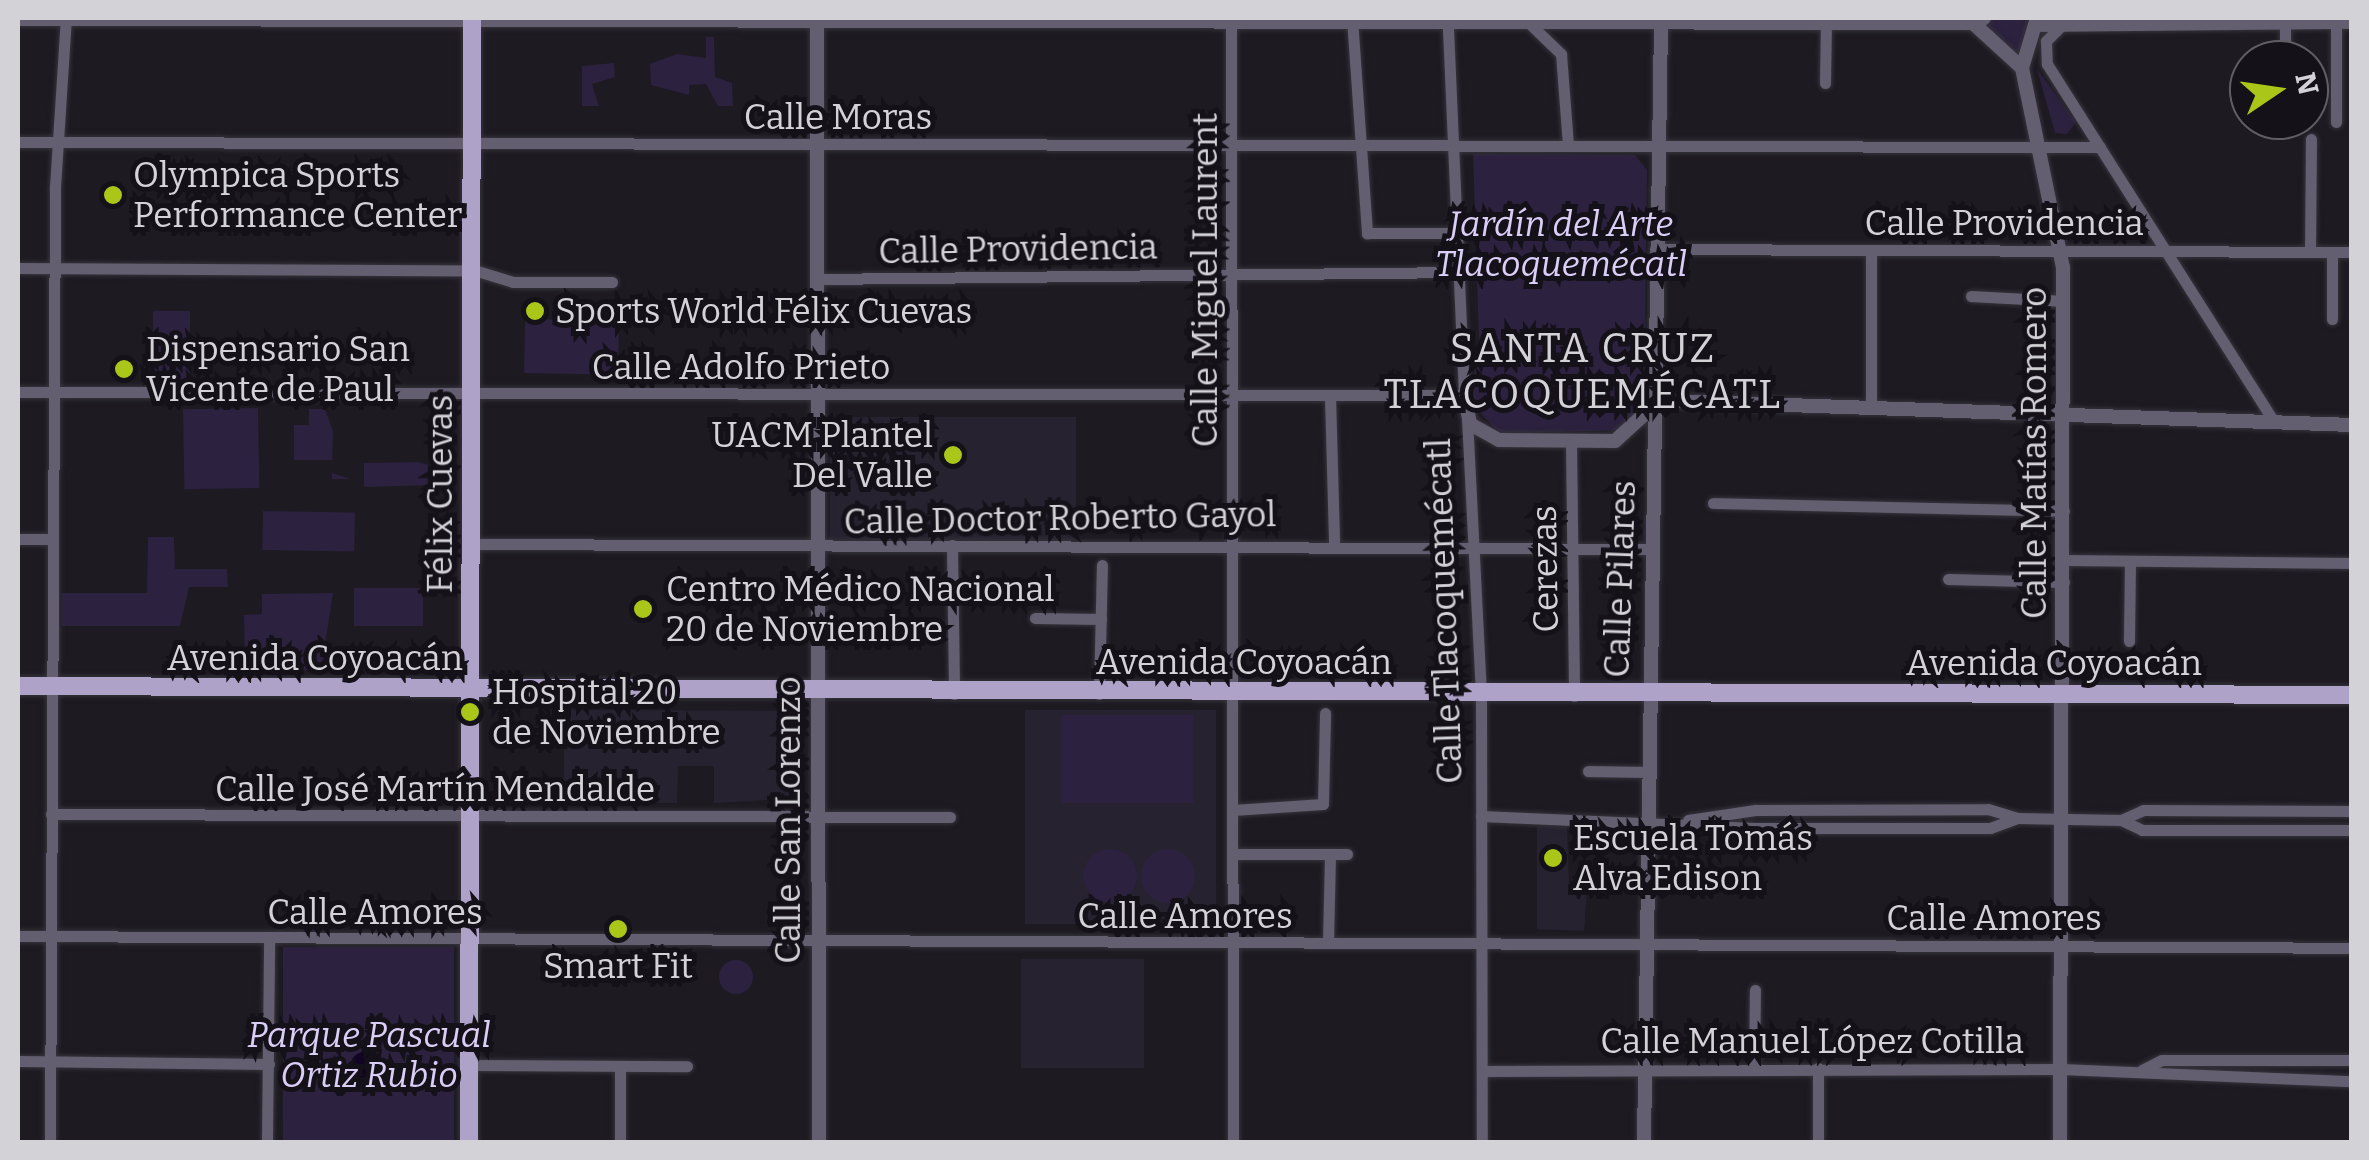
<!DOCTYPE html>
<html>
<head>
<meta charset="utf-8">
<style>
	body { margin:0 }
	#map { position:relative; width:2369px; height:1160px; overflow:hidden; background:#1d1a22; font-family:Bitter,serif }
	div>[style] { position:absolute }
	.built>* { inset:0; background:#272230; transform-origin:0 0 }
	.green>* { inset:0; background:#2c213e; transform-origin:0 0 }
	.round { border-radius:50% }
	.water>* { inset:0; background:#120424 }
	.roads { filter:drop-shadow(0 0 2px #36343b) drop-shadow(0 0 2px #36343b) }
	.minor>* { height:11px; margin:-5.5px; padding:0 5.5px; transform-origin:5.5px; border-radius:5.5px; background:#645f70 }
	.tertiary>* { height:14px; margin:-7px; padding:0 7px; transform-origin:7px; border-radius:7px; background:#645f70 }
	.primary>* { height:18px; margin:-9px; padding:0 9px; transform-origin:9px; border-radius:9px; background:#aea2c8 }
	.dots>* { width:28px; height:28px; translate:-50% -50%; box-sizing:border-box; border:5px solid #141119; border-radius:50% }
	span { translate:-50% -50%; white-space:nowrap; text-align:center; line-height:1.15; -webkit-text-stroke:10px #141119; paint-order:stroke }
	.street-label { font-size:35px; color:#d3d2d7 }
	.poi-label { font-size:35px; color:#d3d2d7 }
	.left { translate:0 -50%; text-align:left }
	.right { translate:-100% -50%; text-align:right }
	.park-label { font-size:35px; color:#dbcef6; font-style:italic }
	.quarter-label { font-size:40px; color:#d3d2d7; letter-spacing:2.5px }
	.frame { position:absolute; inset:0; border:20px solid #d3d2d7; pointer-events:none }
	.north { position:absolute; left:2229px; top:40px; width:100px; height:100px; box-sizing:border-box; background:#141119; border:2px solid #605e65; border-radius:50%; rotate:77deg; font-size:28px; font-weight:700; line-height:40px; text-align:center; color:#d3d2d7 }
	.north::after { content:''; display:block; margin:auto; width:35px; height:45px; background:#aac719; clip-path:polygon(50% 0,100% 100%,50% 72%,0 100%) }
</style>
</head>
<body>
<div id="map">
	<div class="built">
		<i style="left:1076px;top:417px;width:123px;height:246px;rotate:90deg"></i>
		<i style="clip-path:polygon(564px 710px,797px 711px,802px 798px,714px 803px,714px 766px,678px 766px,677px 803px,564px 803px)"></i>
		<i style="left:1025px;top:710px;width:191px;height:214px"></i>
		<i style="clip-path:polygon(1537px 826px,1567px 827px,1569px 888px,1587px 890px,1584px 931px,1537px 929px)"></i>
		<i style="left:1021px;top:959px;width:123px;height:109px"></i>
	</div>
	<div class="green">
		<i style="clip-path:polygon(1988px 18px,2031px 18px,2023px 49px,2012px 53px,1986px 28px)"></i>
		<i style="clip-path:polygon(706px 37px,714px 37px,715px 77px,732px 83px,733px 106px,718px 106px,706px 84px,689px 85px,689px 95px,651px 85px,650px 64px,677px 54px,706px 58px)"></i>
		<i style="clip-path:polygon(614px 63px,615px 77px,592px 84px,599px 106px,582px 106px,582px 66px)"></i>
		<i style="clip-path:polygon(2037px 69px,2076px 122px,2067px 134px,2055px 133px)"></i>
		<i style="clip-path:polygon(1473px 154px,1635px 155px,1647px 170px,1644px 397px,1633px 430px,1499px 433px,1470px 402px,1479px 341px)"></i>
		<i style="left:153px;top:311px;width:37px;height:68px"></i>
		<i style="left:525px;top:319px;width:94px;height:54px;rotate:1deg"></i>
		<i style="left:258px;top:408px;width:80px;height:75px;rotate:89deg"></i>
		<i style="clip-path:polygon(309px 409px,325px 409px,333px 431px,332px 473px,350px 479px,332px 479px,332px 460px,294px 460px,294px 425px,309px 425px)"></i>
		<i style="clip-path:polygon(418px 462px,432px 466px,433px 485px,364px 487px,364px 463px)"></i>
		<i style="left:263px;top:511px;width:92px;height:39px;rotate:1deg"></i>
		<i style="clip-path:polygon(148px 537px,174px 537px,175px 569px,227px 569px,228px 587px,189px 587px,180px 626px,62px 626px,62px 593px,147px 593px)"></i>
		<i style="left:354px;top:588px;width:69px;height:38px"></i>
		<i style="clip-path:polygon(333px 593px,321px 670px,245px 671px,244px 615px,262px 614px,262px 594px)"></i>
		<i style="left:1061px;top:715px;width:132px;height:88px"></i>
		<i class="round" style="left:1141px;top:849px;width:54px;height:54px"></i>
		<i class="round" style="left:1083px;top:849px;width:54px;height:54px"></i>
		<i style="left:283px;top:947px;width:171px;height:195px"></i>
		<i class="round" style="left:719px;top:960px;width:34px;height:34px"></i>
	</div>
	<div class="water">
		<i class="round" style="left:351px;top:1052px;width:26px;height:26px"></i>
	</div>
	<div class="roads">
		<div class="minor">
			<i style="left:1231px;top:18px;width:1124px;rotate:89.9deg"></i>
			<i style="left:1352px;top:18px;width:216px;rotate:86deg"></i>
			<i style="left:1367px;top:233px;width:92px"></i>
			<i style="left:18px;top:20px;width:1956px;rotate:0.12deg"></i>
			<i style="left:1529px;top:23px;width:45px;rotate:44.1deg"></i>
			<i style="left:1561px;top:54px;width:90px;rotate:85.6deg"></i>
			<i style="left:2336px;top:23px;width:99px;rotate:90deg"></i>
			<i style="left:2062px;top:25px;width:23px;rotate:135deg"></i>
			<i style="left:2046px;top:41px;width:23px;rotate:88deg"></i>
			<i style="left:2047px;top:64px;width:425px;rotate:57.6deg"></i>
			<i style="left:2285px;top:60px;width:37px;rotate:-90deg"></i>
			<i style="left:1825px;top:83px;width:64px;rotate:-89.1deg"></i>
			<i style="left:18px;top:142px;width:2082px;rotate:0.14deg"></i>
			<i style="left:1655px;top:249px;width:697px;rotate:0.25deg"></i>
			<i style="left:2310px;top:252px;width:113px;rotate:-89.5deg"></i>
			<i style="left:18px;top:268px;width:456px;rotate:0.3deg"></i>
			<i style="left:474px;top:270px;width:41px;rotate:17.1deg"></i>
			<i style="left:513px;top:282px;width:99px"></i>
			<i style="left:817px;top:279px;width:643px;rotate:-0.62deg"></i>
			<i style="left:1971px;top:296px;width:92px;rotate:3.1deg"></i>
			<i style="left:2332px;top:319px;width:67px;rotate:-90deg"></i>
			<i style="left:18px;top:392px;width:1446px;rotate:0.12deg"></i>
			<i style="left:1464px;top:395px;width:373px;rotate:-92.5deg"></i>
			<i style="left:1330px;top:396px;width:146px;rotate:88.4deg"></i>
			<i style="left:1871px;top:406px;width:156px;rotate:-90deg"></i>
			<i style="left:1467px;top:418px;width:277px;rotate:87.1deg"></i>
			<i style="left:1481px;top:695px;width:447px;rotate:89.9deg"></i>
			<i style="left:1571px;top:442px;width:254px;rotate:89.3deg"></i>
			<i style="left:1713px;top:503px;width:351px;rotate:1.3deg"></i>
			<i style="left:18px;top:539px;width:32px"></i>
			<i style="left:472px;top:544px;width:1178px;rotate:0.24deg"></i>
			<i style="left:952px;top:545px;width:149px;rotate:89.2deg"></i>
			<i style="left:2064px;top:560px;width:288px;rotate:0.6deg"></i>
			<i style="left:1948px;top:579px;width:116px;rotate:1.5deg"></i>
			<i style="left:1035px;top:618px;width:66px;rotate:0.9deg"></i>
			<i style="left:2129px;top:641px;width:80px;rotate:-89.3deg"></i>
			<i style="left:1099px;top:694px;width:129px;rotate:-88.7deg"></i>
			<i style="left:1588px;top:771px;width:58px;rotate:1deg"></i>
			<i style="left:1233px;top:810px;width:90px;rotate:-3.8deg"></i>
			<i style="left:1323px;top:804px;width:91px;rotate:-88.7deg"></i>
			<i style="left:51px;top:814px;width:899px;rotate:0.19deg"></i>
			<i style="left:1481px;top:816px;width:274px;rotate:2.5deg"></i>
			<i style="left:1755px;top:828px;width:235px"></i>
			<i style="left:1990px;top:828px;width:29px;rotate:-20deg"></i>
			<i style="left:1688px;top:820px;width:68px;rotate:-8.5deg"></i>
			<i style="left:1755px;top:810px;width:233px;rotate:-0.2deg"></i>
			<i style="left:1988px;top:809px;width:30px;rotate:17deg"></i>
			<i style="left:2017px;top:818px;width:104px;rotate:1.1deg"></i>
			<i style="left:2121px;top:820px;width:24px;rotate:-24deg"></i>
			<i style="left:2143px;top:810px;width:209px;rotate:0.3deg"></i>
			<i style="left:2121px;top:820px;width:23px;rotate:25deg"></i>
			<i style="left:2142px;top:830px;width:210px"></i>
			<i style="left:1233px;top:854px;width:114px"></i>
			<i style="left:18px;top:936px;width:2334px;rotate:0.29deg"></i>
			<i style="left:1328px;top:943px;width:89px;rotate:-88.7deg"></i>
			<i style="left:18px;top:1061px;width:251px;rotate:0.7deg"></i>
			<i style="left:470px;top:1065px;width:217px;rotate:0.3deg"></i>
			<i style="left:1754px;top:1068px;width:78px;rotate:-89.3deg"></i>
			<i style="left:2142px;top:1070px;width:22px;rotate:-27deg"></i>
			<i style="left:2162px;top:1060px;width:190px"></i>
			<i style="left:1482px;top:1071px;width:579px;rotate:-0.2deg"></i>
			<i style="left:2061px;top:1069px;width:291px;rotate:2.4deg"></i>
			<i style="left:50px;top:1142px;width:955px;rotate:-89.7deg"></i>
			<i style="left:55px;top:187px;width:169px;rotate:-86.3deg"></i>
			<i style="left:267px;top:1142px;width:203px;rotate:-89.4deg"></i>
			<i style="left:620px;top:1142px;width:76px;rotate:-90deg"></i>
			<i style="left:1818px;top:1142px;width:74px;rotate:-90deg"></i>
		</div>
		<div class="tertiary">
			<i style="left:817px;top:18px;width:1124px;rotate:89.9deg"></i>
			<i style="left:1984px;top:18px;width:12px;rotate:149deg"></i>
			<i style="left:1974px;top:24px;width:65px;rotate:42.5deg"></i>
			<i style="left:2040px;top:25px;width:312px;rotate:-0.6deg"></i>
			<i style="left:2022px;top:68px;width:203px;rotate:78.4deg"></i>
			<i style="left:2063px;top:267px;width:875px;rotate:90.2deg"></i>
			<i style="left:2022px;top:68px;width:52px;rotate:-73.3deg"></i>
			<i style="left:1464px;top:395px;width:30px;rotate:78deg"></i>
			<i style="left:1470px;top:424px;width:33px;rotate:29deg"></i>
			<i style="left:1499px;top:440px;width:116px;rotate:0.5deg"></i>
			<i style="left:1615px;top:441px;width:46px;rotate:-42.4deg"></i>
			<i style="left:1649px;top:410px;width:28px;rotate:-19deg"></i>
			<i style="left:1675px;top:401px;width:677px;rotate:2.03deg"></i>
			<i style="left:1644px;top:1142px;width:1124px;rotate:-89.13deg"></i>
		</div>
		<div class="primary">
			<i style="left:18px;top:686px;width:2334px;rotate:0.22deg"></i>
			<i style="left:469px;top:1142px;width:1124px;rotate:-89.85deg"></i>
		</div>
	</div>
	<div class="dots">
		<i style="left:113px;top:195px;background:#aac719"></i>
		<i style="left:535px;top:311px;background:#aac719"></i>
		<i style="left:124px;top:369px;background:#aac719"></i>
		<i style="left:953px;top:455px;background:#aac719"></i>
		<i style="left:643px;top:609px;background:#aac719"></i>
		<i style="left:470px;top:712px;background:#aac719"></i>
		<i style="left:1553px;top:858px;background:#aac719"></i>
		<i style="left:618px;top:929px;background:#aac719"></i>
	</div>
	<div class="street-label">
		<span style="left:838px;top:117px">Calle Moras</span>
		<span style="left:2004px;top:223px">Calle Providencia</span>
		<span style="left:1018px;top:249px;rotate:-1deg">Calle Providencia</span>
		<span style="left:1205px;top:280px;rotate:-90deg">Calle Miguel Laurent</span>
		<span style="left:741px;top:367px">Calle Adolfo Prieto</span>
		<span style="left:2034px;top:453px;rotate:-90deg">Calle Matías Romero</span>
		<span style="left:440px;top:494px;rotate:-90deg">Félix Cuevas</span>
		<span style="left:1060px;top:518px;rotate:-1deg">Calle Doctor Roberto Gayol</span>
		<span style="left:1545px;top:569px;rotate:-91deg">Cerezas</span>
		<span style="left:1620px;top:579px;rotate:-88deg">Calle Pilares</span>
		<span style="left:1444px;top:611px;rotate:-92deg">Calle Tlacoquemécatl</span>
		<span style="left:315px;top:658px">Avenida Coyoacán</span>
		<span style="left:1244px;top:662px">Avenida Coyoacán</span>
		<span style="left:2054px;top:663px">Avenida Coyoacán</span>
		<span style="left:435px;top:789px">Calle José Martín Mendalde</span>
		<span style="left:788px;top:820px;rotate:-90deg">Calle San Lorenzo</span>
		<span style="left:375px;top:912px">Calle Amores</span>
		<span style="left:1185px;top:916px">Calle Amores</span>
		<span style="left:1994px;top:918px">Calle Amores</span>
		<span style="left:1812px;top:1041px">Calle Manuel López Cotilla</span>
	</div>
	<div class="poi-label">
		<span class="left" style="left:133px;top:195px">Olympica Sports<br>Performance Center</span>
		<span class="left" style="left:555px;top:311px">Sports World Félix Cuevas</span>
		<span class="left" style="left:146px;top:369px">Dispensario San<br>Vicente de Paul</span>
		<span class="right" style="left:933px;top:455px">UACM Plantel<br>Del Valle</span>
		<span class="left" style="left:666px;top:609px">Centro Médico Nacional<br>20 de Noviembre</span>
		<span class="left" style="left:492px;top:712px">Hospital 20<br>de Noviembre</span>
		<span class="left" style="left:1573px;top:858px">Escuela Tomás<br>Alva Edison</span>
		<span style="left:618px;top:966px">Smart Fit</span>
	</div>
	<div class="park-label">
		<span style="left:1561px;top:244px">Jardín del Arte<br>Tlacoquemécatl</span>
		<span style="left:369px;top:1055px">Parque Pascual<br>Ortiz Rubio</span>
	</div>
	<div class="quarter-label">
		<span style="left:1583px;top:372px">SANTA CRUZ<br>TLACOQUEMÉCATL</span>
	</div>
	<div class="frame"></div>
	<div class="north">N</div>
</div>
</body>
</html>
